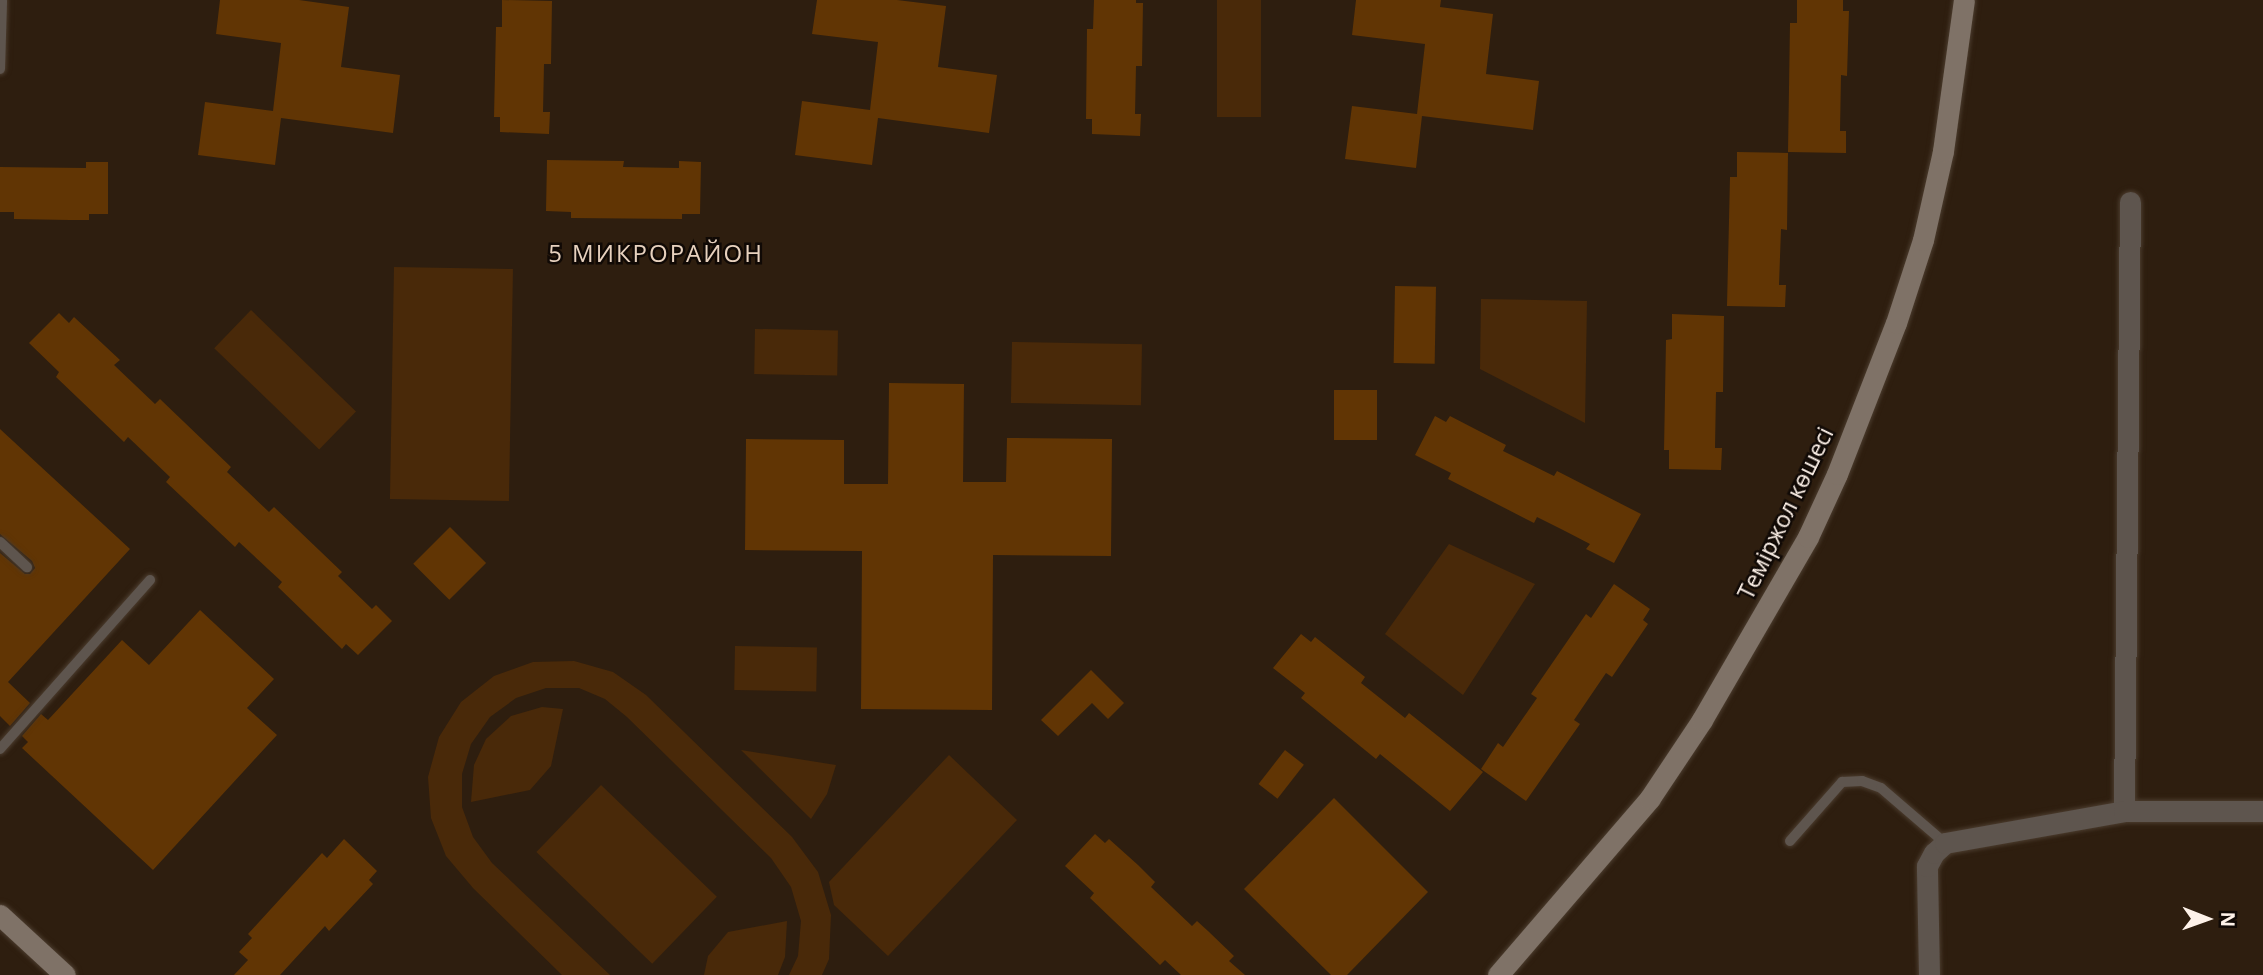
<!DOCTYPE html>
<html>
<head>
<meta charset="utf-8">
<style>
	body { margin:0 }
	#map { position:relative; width:2263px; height:975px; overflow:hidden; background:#2e1e0f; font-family:"Open Sans",sans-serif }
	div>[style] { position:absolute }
	.green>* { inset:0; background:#492909; transform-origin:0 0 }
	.building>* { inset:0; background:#613504; transform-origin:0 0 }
	.roads { filter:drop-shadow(0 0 2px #4b3c2e) drop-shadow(0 0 2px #4b3c2e) }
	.lane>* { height:10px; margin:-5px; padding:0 5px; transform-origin:5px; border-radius:5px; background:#5e554e }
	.street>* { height:21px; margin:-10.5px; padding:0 10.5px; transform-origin:10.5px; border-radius:10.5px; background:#5e554e }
	.secondary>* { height:21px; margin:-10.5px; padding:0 10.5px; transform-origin:10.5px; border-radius:10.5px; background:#7f7267 }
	span { translate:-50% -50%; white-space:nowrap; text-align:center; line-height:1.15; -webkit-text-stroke:5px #100905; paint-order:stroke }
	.street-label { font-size:23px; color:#fef2e9 }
	.neighbourhood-label { font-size:24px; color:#e7d1be; letter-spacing:2px }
	.north { position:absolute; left:2172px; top:884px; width:70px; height:70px; -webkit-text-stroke:5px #100905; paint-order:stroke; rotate:91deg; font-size:19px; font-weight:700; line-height:28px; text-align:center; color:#fef2e9 }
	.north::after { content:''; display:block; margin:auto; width:24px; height:32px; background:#fef2e9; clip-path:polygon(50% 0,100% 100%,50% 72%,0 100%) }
</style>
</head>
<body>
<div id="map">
	<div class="green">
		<i style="left:1217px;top:0;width:44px;height:117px"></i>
		<i style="left:394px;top:267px;width:119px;height:232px;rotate:1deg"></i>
		<i style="clip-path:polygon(1481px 299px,1587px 301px,1585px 423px,1480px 369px)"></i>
		<i style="left:251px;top:310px;width:146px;height:53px;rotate:44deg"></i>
		<i style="left:755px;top:329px;width:83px;height:45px;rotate:1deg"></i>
		<i style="left:1012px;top:342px;width:130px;height:61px;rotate:1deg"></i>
		<i style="clip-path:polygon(1449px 544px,1535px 584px,1463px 695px,1385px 634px)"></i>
		<i style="left:735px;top:646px;width:82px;height:44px;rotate:1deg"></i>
		<i style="clip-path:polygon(574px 661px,613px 672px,646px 695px,792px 837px,818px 872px,831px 915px,829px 959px,822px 975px,789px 975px,798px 956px,801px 921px,791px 887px,771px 858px,627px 717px,605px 699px,579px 688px,546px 688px,516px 698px,490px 717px,471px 744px,462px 774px,462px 807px,473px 837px,492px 863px,610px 975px,562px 975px,473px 888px,446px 856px,431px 818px,428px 777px,439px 737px,461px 702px,494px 676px,533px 662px)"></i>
		<i style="clip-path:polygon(542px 707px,563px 709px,551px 766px,530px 790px,471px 802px,474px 765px,486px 739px,511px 716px)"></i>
		<i style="clip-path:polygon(741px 750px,836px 765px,827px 794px,811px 819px)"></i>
		<i style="clip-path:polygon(949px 755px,1017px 820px,888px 956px,834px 905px,829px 882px)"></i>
		<i style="left:601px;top:785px;width:161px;height:93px;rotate:44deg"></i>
		<i style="clip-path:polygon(787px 921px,785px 957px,778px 975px,704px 975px,708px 956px,728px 932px)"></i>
	</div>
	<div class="building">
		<i style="clip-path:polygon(220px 0,299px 0,349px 7px,341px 67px,400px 75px,393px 133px,281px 118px,275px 165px,198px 155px,205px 102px,273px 111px,281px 43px,216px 34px)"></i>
		<i style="clip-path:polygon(502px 0,552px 1px,551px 64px,544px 64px,543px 112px,550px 112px,549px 134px,500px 132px,500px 117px,494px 117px,496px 27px,502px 27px)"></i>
		<i style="clip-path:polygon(817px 0,897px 0,946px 6px,938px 67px,997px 75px,989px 133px,878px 118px,872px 165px,795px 155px,802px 101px,870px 110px,878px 42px,812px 34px)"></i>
		<i style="clip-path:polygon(1094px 0,1136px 0,1136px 3px,1143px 3px,1142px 66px,1136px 66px,1135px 114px,1141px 114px,1140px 136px,1092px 134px,1092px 119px,1086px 119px,1087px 29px,1093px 29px)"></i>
		<i style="clip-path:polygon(1356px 0,1441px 0,1440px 7px,1493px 14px,1486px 74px,1539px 81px,1533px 130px,1422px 116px,1416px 168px,1345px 159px,1352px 106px,1417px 114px,1425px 44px,1352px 35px)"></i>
		<i style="clip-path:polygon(1797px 0,1843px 0,1843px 11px,1849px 11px,1847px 76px,1841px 75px,1840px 131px,1846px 131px,1846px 153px,1788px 152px,1790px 23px,1797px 23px)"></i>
		<i style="clip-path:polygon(1737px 152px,1788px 153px,1787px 230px,1781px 229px,1779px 285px,1786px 285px,1785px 307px,1727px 306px,1730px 177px,1737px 177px)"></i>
		<i style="clip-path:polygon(547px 160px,624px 161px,623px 167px,679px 168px,679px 161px,701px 162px,700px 214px,682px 214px,682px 219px,571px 218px,571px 212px,546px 211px)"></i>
		<i style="clip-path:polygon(86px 162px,108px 162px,108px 214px,89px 214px,89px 220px,70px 220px,14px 219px,14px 212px,0 212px,0 167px,86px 168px)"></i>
		<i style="left:1395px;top:286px;width:41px;height:77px;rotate:1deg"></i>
		<i style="clip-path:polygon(59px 313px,69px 323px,74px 317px,120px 360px,114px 365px,155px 404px,160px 399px,231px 467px,227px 472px,269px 512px,274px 507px,342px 572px,338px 576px,372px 609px,376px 605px,392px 621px,358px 655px,346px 644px,342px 649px,278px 587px,282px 582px,239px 542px,235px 547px,166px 482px,170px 477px,128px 437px,124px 442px,56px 377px,59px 372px,29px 343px)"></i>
		<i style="clip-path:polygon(1672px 314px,1724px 316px,1723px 392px,1716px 392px,1715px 448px,1722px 448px,1721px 470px,1669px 469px,1669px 450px,1664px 450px,1666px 340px,1672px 339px)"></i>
		<i style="clip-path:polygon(889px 383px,964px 384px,963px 482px,1006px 482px,1007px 438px,1112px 439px,1111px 556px,993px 555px,992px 710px,861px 709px,862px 551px,745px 550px,746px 439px,844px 440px,844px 484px,888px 484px)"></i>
		<i style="left:1334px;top:390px;width:43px;height:50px"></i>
		<i style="clip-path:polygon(1435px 416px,1446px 422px,1450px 416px,1506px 445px,1503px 451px,1554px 476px,1557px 471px,1641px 514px,1614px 563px,1586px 549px,1590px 544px,1563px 530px,1537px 517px,1534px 523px,1448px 479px,1451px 473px,1415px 455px)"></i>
		<i style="clip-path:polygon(0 429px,130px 549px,8px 682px,30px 703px,10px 726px,0 716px,0 553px,25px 574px,30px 574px,35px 568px,32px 561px,0 534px)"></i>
		<i style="left:450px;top:527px;width:51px;height:52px;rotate:45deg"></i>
		<i style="clip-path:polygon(1614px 584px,1650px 609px,1643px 620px,1648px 624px,1612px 677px,1606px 673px,1574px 720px,1580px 724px,1526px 801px,1481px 769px,1498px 743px,1503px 747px,1537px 698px,1531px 694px,1586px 614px,1591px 618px)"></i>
		<i style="clip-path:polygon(200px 610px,274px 679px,247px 708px,277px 735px,153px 870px,22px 748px,28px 742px,22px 736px,41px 714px,48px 720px,122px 640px,149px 665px)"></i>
		<i style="clip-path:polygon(1301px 634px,1311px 642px,1315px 637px,1365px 677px,1361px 683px,1405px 718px,1409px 713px,1483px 772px,1450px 811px,1380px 754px,1376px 759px,1301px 698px,1305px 693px,1273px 668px)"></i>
		<i style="clip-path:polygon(1091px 670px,1124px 703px,1108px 719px,1092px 703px,1058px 736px,1041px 720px)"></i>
		<i style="left:1285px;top:750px;width:24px;height:43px;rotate:38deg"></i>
		<i style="clip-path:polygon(1334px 798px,1428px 892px,1347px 975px,1331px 975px,1244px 889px)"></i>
		<i style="clip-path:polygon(1095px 834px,1105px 843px,1109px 839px,1138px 865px,1155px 882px,1151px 887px,1192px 926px,1197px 921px,1208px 931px,1234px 956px,1229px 961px,1245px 975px,1181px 975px,1165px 960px,1160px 965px,1090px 898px,1094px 893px,1065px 866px)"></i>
		<i style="clip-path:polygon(344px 839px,377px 871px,369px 880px,373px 884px,329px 931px,325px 926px,280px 975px,234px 975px,248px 960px,239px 952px,252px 938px,248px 934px,322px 853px,327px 858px)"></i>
	</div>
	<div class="roads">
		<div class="lane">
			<i style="left:0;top:69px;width:69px;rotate:-88.3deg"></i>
			<i style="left:0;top:542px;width:37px;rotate:43deg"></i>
			<i style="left:0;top:749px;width:226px;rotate:-48.4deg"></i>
			<i style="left:1790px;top:841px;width:79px;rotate:-48.6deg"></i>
			<i style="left:1842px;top:782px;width:20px;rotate:-3deg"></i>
			<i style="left:1862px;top:781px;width:20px;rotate:20deg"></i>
			<i style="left:1881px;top:788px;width:84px;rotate:40.7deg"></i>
		</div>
		<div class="street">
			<i style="left:2124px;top:811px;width:609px;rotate:-89.44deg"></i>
			<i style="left:1929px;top:975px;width:109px;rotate:-91.1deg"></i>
			<i style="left:1927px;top:866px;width:15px;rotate:-62deg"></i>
			<i style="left:1934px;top:853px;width:15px;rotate:-42deg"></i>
			<i style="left:1945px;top:843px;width:182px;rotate:-10.1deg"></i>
			<i style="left:2124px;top:811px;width:139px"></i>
		</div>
		<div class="secondary">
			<i style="left:0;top:915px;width:88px;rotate:42.7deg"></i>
			<i style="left:1498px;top:975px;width:233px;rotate:-49.3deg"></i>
			<i style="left:1650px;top:798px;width:94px;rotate:-56.3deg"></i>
			<i style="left:1702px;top:720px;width:211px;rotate:-59.9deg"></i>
			<i style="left:1808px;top:537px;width:69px;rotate:-65.3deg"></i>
			<i style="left:1837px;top:474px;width:162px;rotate:-68.7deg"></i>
			<i style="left:1896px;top:323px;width:87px;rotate:-72deg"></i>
			<i style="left:1923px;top:240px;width:91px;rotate:-77.3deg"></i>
			<i style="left:1943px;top:151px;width:152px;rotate:-82.1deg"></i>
		</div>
	</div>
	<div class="street-label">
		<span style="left:1785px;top:513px;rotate:-64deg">Теміржол көшесі</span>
	</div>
	<div class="neighbourhood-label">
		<span style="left:656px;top:253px">5 МИКРОРАЙОН</span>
	</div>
	<div class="north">N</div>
</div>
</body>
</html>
